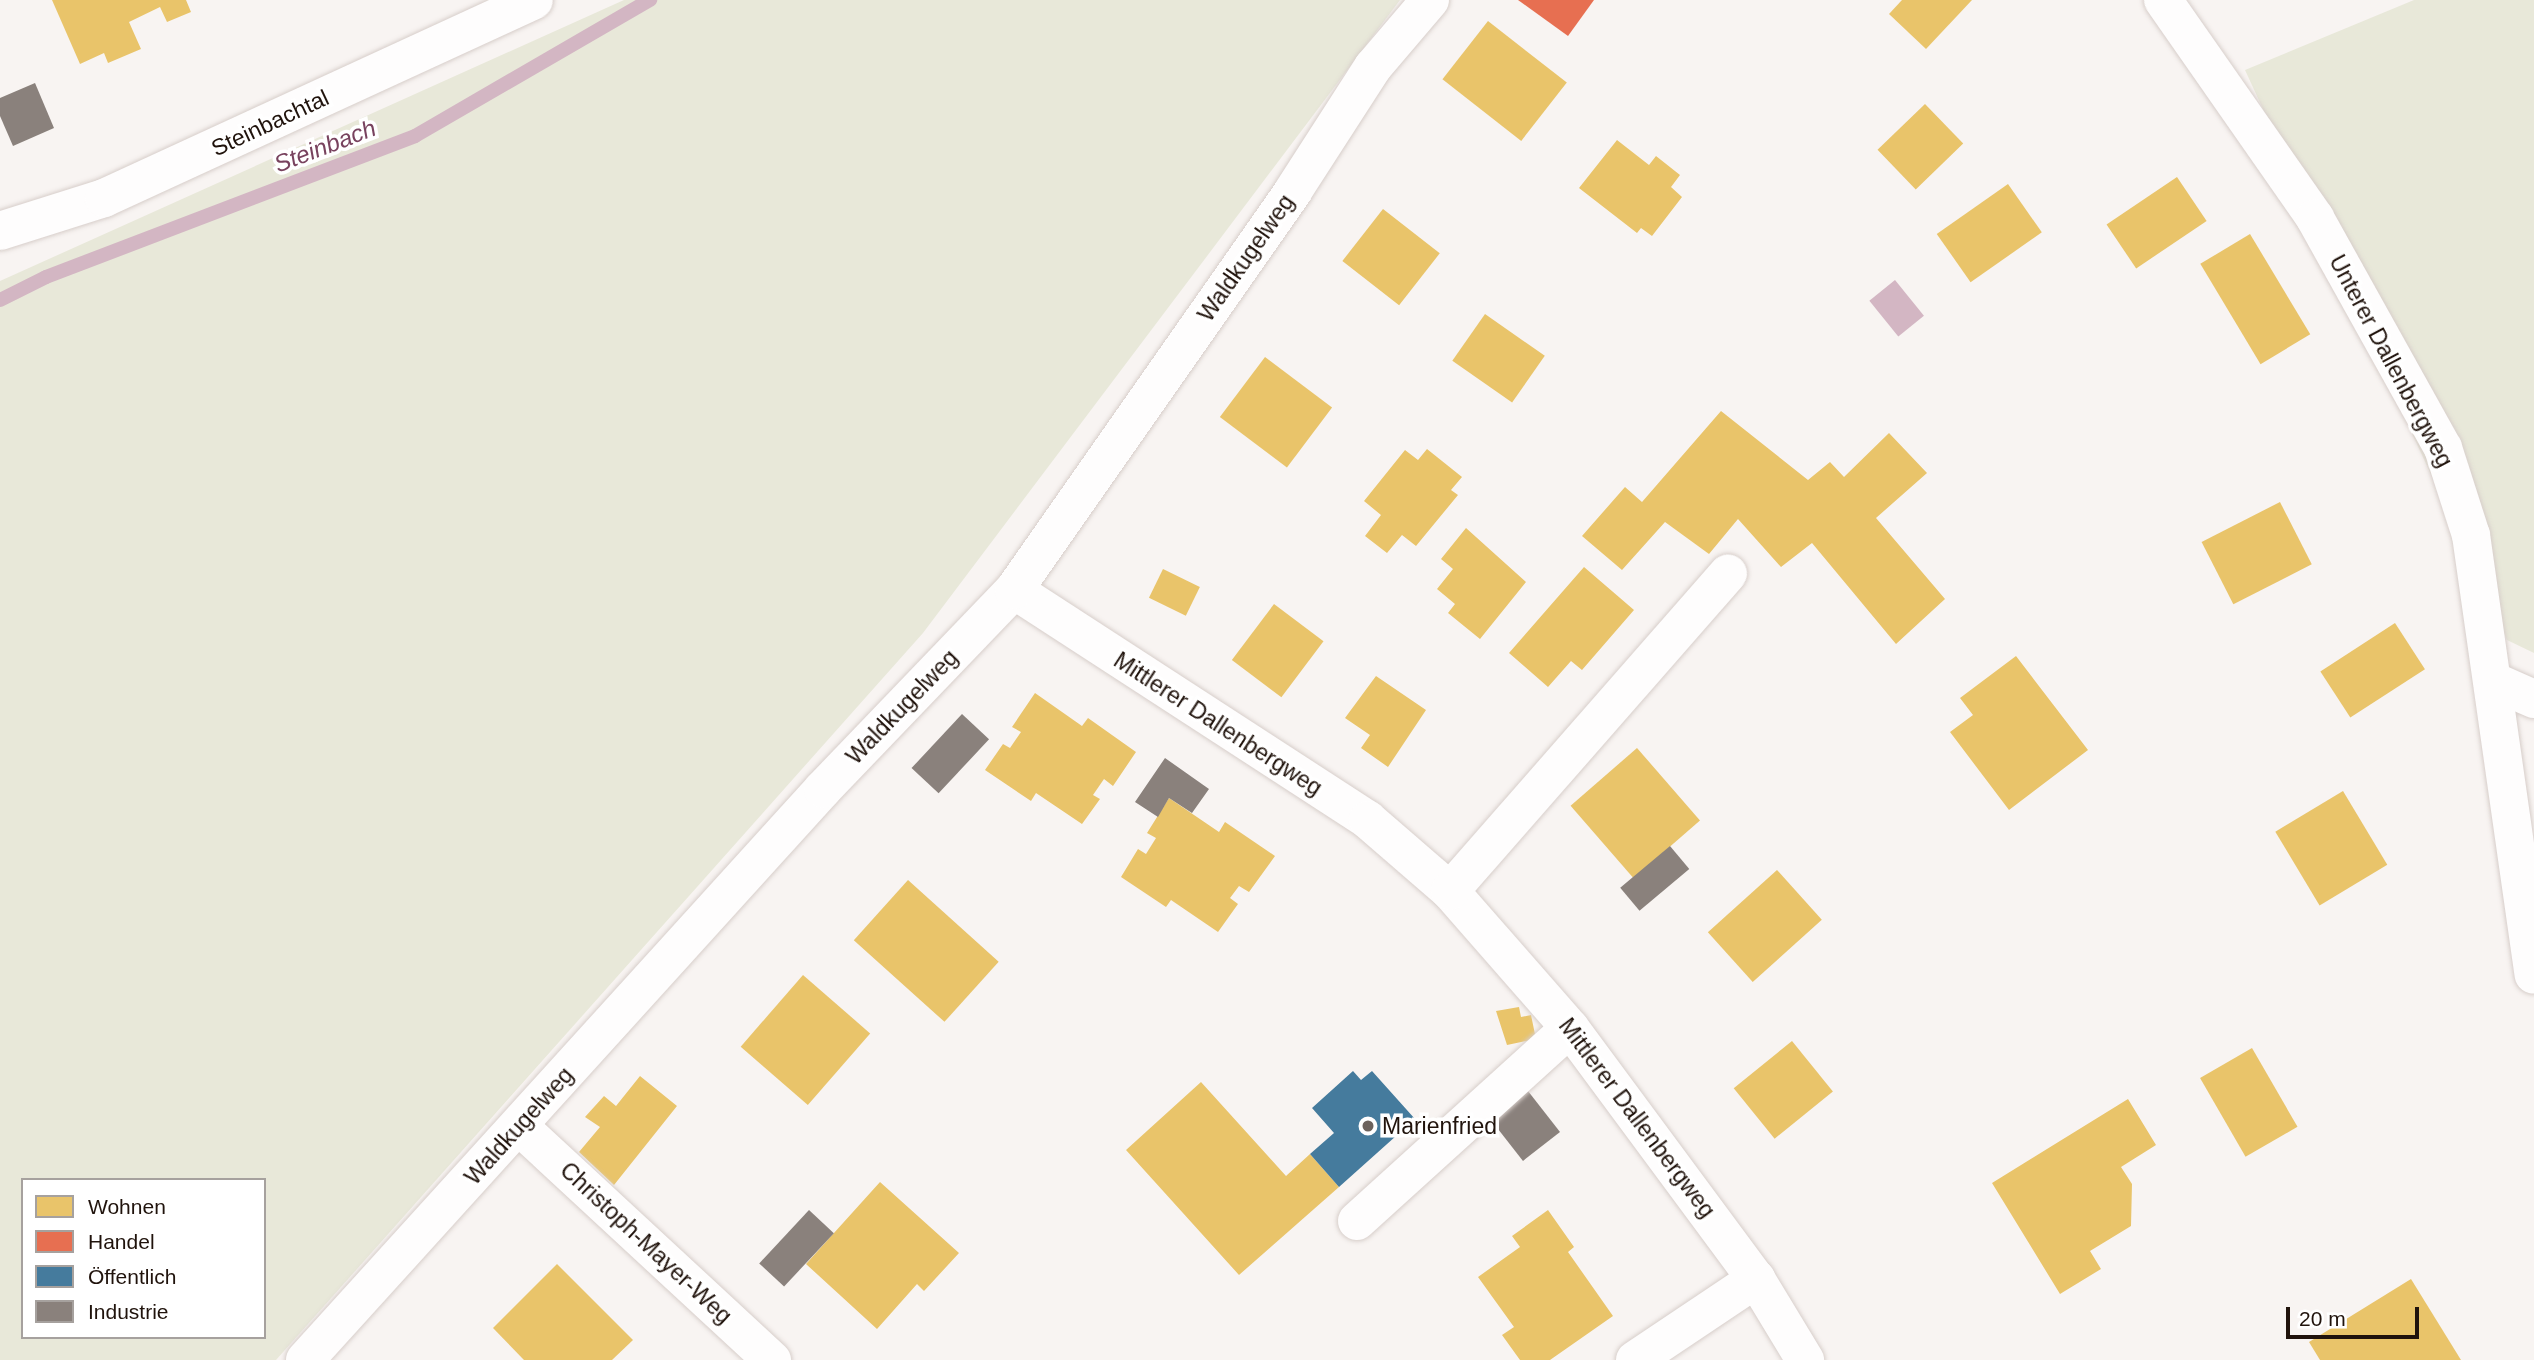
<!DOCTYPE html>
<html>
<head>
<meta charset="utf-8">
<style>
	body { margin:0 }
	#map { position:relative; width:2534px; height:1360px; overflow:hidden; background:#f8f4f2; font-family:Arial,sans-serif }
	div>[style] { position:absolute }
	.green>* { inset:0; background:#e8e8d9 }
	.water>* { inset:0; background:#d3b6c3; transform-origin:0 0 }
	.homes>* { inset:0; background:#e9c46a; transform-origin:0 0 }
	.shops>* { inset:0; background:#e76f51 }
	.public>* { inset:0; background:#457b9d }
	.industry>* { inset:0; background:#8a817c; transform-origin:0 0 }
	.stream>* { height:14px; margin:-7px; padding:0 7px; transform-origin:7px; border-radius:7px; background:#d3b6c3 }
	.roads { filter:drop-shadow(0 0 2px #d7ceca) drop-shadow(0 0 2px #d7ceca) }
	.minor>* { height:38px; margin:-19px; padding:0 19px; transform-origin:19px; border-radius:19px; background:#fefdfd }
	.dots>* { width:19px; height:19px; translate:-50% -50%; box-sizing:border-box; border:4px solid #fff; border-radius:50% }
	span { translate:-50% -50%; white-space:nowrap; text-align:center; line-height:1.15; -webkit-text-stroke:7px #fff; paint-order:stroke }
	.street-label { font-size:23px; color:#20130c }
	.poi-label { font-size:23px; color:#20130c }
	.left { translate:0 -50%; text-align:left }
	.water-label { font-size:24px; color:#78425e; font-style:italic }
	.legend { position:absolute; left:21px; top:1178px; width:245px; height:161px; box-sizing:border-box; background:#fff; border:2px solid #a6a19e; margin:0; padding:9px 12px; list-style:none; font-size:21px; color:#20130c }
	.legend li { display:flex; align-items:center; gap:14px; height:35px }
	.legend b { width:35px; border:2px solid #a6a19e }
	.scale { position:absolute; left:2286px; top:1307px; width:133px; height:32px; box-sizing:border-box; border:4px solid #20130c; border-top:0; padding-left:9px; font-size:21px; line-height:24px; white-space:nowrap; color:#20130c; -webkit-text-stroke:5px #fff; paint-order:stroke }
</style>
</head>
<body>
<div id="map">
	<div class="green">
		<i style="clip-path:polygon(evenodd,624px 0,1400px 0,923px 633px,276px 1360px,0 1360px,0 281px,624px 0,23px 1180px,264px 1180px,264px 1337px,23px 1337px,23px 1180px)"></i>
		<i style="clip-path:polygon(2414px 0,2534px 0,2534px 653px,2507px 640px,2245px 70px)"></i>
	</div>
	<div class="water">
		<i style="left:1895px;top:280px;width:46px;height:33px;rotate:51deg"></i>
	</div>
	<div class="homes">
		<i style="clip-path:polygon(52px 0,186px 0,191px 12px,167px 22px,160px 7px,129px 22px,141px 49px,108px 63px,104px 53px,80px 64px)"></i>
		<i style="clip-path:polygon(1902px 0,1972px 0,1926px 49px,1889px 14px)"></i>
		<i style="left:1488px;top:21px;width:100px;height:74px;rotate:38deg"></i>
		<i style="left:1925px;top:104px;width:55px;height:66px;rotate:46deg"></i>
		<i style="clip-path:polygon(1617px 140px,1649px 165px,1656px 156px,1680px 175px,1671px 187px,1682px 197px,1652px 236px,1641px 228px,1637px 233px,1579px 188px)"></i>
		<i style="left:2177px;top:177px;width:53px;height:85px;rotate:56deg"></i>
		<i style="left:2008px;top:184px;width:59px;height:87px;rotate:55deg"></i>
		<i style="left:1383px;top:209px;width:72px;height:66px;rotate:38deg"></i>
		<i style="left:2250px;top:234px;width:117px;height:58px;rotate:59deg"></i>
		<i style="left:1485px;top:314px;width:73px;height:57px;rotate:35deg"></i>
		<i style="left:1265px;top:357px;width:84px;height:75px;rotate:37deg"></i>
		<i style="clip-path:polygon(1721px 411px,1808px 480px,1830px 462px,1844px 477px,1889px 433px,1927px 473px,1876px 518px,1945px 599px,1896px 644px,1812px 543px,1781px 567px,1738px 519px,1709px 554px,1665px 522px,1622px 570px,1582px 536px,1625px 487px,1642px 502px)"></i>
		<i style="clip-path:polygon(1427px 449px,1462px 477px,1451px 490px,1458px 495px,1416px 546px,1402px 535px,1387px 553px,1365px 536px,1381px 515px,1364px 501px,1405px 450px,1418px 460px)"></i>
		<i style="left:2280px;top:502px;width:70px;height:88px;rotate:63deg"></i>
		<i style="clip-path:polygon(1466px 528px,1526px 582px,1480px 639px,1448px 613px,1455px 604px,1437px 589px,1453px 569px,1441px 559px)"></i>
		<i style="clip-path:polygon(1584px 567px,1634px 610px,1582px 670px,1571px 661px,1548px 687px,1509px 653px)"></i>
		<i style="left:1163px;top:569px;width:41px;height:32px;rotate:26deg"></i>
		<i style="left:1274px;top:604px;width:62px;height:70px;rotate:37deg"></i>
		<i style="left:2395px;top:623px;width:55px;height:89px;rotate:57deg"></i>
		<i style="clip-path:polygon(2016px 656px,2088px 750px,2009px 810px,1950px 732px,1973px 715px,1960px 698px)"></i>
		<i style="clip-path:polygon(1376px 676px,1426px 710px,1388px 767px,1361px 748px,1370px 735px,1345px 718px)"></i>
		<i style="clip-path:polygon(1035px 693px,1082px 726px,1088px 718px,1136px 752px,1113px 786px,1104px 779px,1093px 795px,1100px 799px,1082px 824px,1036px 793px,1031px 801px,985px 770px,1003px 744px,1010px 748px,1021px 732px,1012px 727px)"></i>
		<i style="left:1637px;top:748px;width:96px;height:88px;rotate:49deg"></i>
		<i style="left:2343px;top:791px;width:86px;height:79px;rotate:59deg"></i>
		<i style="clip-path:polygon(1169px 798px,1219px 832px,1225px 822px,1275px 856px,1249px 892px,1239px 886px,1230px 898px,1238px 904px,1218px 932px,1171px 900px,1166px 907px,1121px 877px,1138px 849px,1146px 854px,1156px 838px,1147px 833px)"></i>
		<i style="left:1777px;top:870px;width:67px;height:93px;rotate:48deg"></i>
		<i style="left:908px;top:880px;width:122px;height:81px;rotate:42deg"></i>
		<i style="left:803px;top:975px;width:89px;height:95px;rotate:41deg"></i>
		<i style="clip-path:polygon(1519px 1007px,1521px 1017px,1531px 1015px,1536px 1039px,1507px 1045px,1496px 1011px)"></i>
		<i style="left:1792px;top:1041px;width:65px;height:75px;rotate:51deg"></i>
		<i style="left:2252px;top:1048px;width:91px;height:60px;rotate:60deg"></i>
		<i style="clip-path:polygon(640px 1076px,677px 1106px,614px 1185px,579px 1152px,600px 1127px,585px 1117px,604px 1096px,616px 1106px)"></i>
		<i style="clip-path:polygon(1201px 1082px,1286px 1176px,1310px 1154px,1339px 1187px,1239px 1275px,1126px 1150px)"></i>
		<i style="clip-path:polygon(2128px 1099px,2156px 1145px,2121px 1167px,2132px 1184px,2131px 1226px,2090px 1251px,2101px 1269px,2060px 1294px,1992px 1183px)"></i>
		<i style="clip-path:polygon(880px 1182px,959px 1253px,924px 1291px,917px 1284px,877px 1329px,806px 1264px)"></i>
		<i style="clip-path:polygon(1548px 1210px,1574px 1247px,1568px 1252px,1613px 1316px,1550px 1360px,1520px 1360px,1502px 1335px,1514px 1327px,1478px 1277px,1520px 1247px,1512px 1236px)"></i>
		<i style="clip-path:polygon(557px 1264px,633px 1340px,612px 1360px,524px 1360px,493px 1328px)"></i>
		<i style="clip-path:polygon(2411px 1279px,2461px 1360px,2320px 1360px,2309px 1342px)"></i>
	</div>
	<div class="shops">
		<i style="clip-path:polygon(1518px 0,1594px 0,1568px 36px)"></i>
	</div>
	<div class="public">
		<i style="clip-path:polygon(1353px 1071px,1361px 1080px,1372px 1071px,1415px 1119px,1339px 1187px,1310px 1154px,1334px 1133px,1312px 1108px)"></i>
	</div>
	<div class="industry">
		<i style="clip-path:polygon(35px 83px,54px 128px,13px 146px,0 116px,0 98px)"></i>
		<i style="left:962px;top:714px;width:37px;height:74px;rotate:43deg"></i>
		<i style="clip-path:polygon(1165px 758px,1209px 789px,1192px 813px,1169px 798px,1158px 817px,1135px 802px)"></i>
		<i style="left:1670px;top:846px;width:30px;height:65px;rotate:50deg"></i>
		<i style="left:1528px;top:1091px;width:52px;height:47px;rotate:52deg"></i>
		<i style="left:809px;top:1210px;width:34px;height:73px;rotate:43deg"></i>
	</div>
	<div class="stream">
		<i style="left:0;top:300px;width:51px;rotate:-26.6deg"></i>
		<i style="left:46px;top:277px;width:395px;rotate:-20.9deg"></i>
		<i style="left:415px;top:136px;width:272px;rotate:-30.1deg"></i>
	</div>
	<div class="roads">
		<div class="minor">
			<i style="left:2163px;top:0;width:266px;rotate:55.1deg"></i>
			<i style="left:2315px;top:218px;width:263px;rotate:60.9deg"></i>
			<i style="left:2443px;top:448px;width:91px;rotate:72.2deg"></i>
			<i style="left:2471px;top:535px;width:444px;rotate:81.9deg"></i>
			<i style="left:0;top:231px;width:109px;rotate:-17.6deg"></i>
			<i style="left:104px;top:198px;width:473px;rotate:-24.7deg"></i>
			<i style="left:1014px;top:590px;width:422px;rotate:33deg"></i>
			<i style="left:1368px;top:820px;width:108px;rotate:40.9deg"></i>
			<i style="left:1450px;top:891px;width:182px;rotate:48.8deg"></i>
			<i style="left:1570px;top:1028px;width:312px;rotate:53.5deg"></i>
			<i style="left:1756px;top:1279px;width:95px;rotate:58.8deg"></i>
			<i style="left:2493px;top:681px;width:45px;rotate:23.7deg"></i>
			<i style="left:1450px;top:891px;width:422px;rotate:-48.8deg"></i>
			<i style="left:519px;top:1126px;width:345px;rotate:42.8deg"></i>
			<i style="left:1357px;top:1221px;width:287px;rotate:-42.2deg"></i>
			<i style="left:305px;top:1360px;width:771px;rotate:-47.79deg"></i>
			<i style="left:823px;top:789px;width:276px;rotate:-46.2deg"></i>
			<i style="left:1014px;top:590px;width:487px;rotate:-55deg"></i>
			<i style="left:1293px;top:191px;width:148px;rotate:-57.2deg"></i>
			<i style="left:1373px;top:67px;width:88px;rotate:-49.6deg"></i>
			<i style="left:1635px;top:1360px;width:146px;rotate:-33.8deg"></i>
		</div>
	</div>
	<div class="dots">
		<i style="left:1368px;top:1126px;background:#6c625c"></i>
	</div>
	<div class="street-label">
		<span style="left:270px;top:123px;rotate:-25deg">Steinbachtal</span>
		<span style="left:1246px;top:258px;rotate:-55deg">Waldkugelweg</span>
		<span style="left:2391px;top:361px;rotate:62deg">Unterer Dallenbergweg</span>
		<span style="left:902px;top:707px;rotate:-46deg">Waldkugelweg</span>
		<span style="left:1218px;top:724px;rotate:33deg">Mittlerer Dallenbergweg</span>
		<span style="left:1637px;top:1118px;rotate:53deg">Mittlerer Dallenbergweg</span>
		<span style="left:519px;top:1126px;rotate:-48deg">Waldkugelweg</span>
		<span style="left:646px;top:1243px;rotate:43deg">Christoph-Mayer-Weg</span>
	</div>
	<div class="poi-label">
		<span class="left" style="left:1382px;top:1126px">Marienfried</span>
	</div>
	<div class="water-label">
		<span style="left:325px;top:146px;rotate:-21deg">Steinbach</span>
	</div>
	<ul class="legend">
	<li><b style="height:19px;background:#e9c46a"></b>Wohnen</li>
	<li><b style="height:19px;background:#e76f51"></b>Handel</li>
	<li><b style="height:19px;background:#457b9d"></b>Öffentlich</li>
	<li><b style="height:19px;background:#8a817c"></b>Industrie</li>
	</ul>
	<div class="scale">20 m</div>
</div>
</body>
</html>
